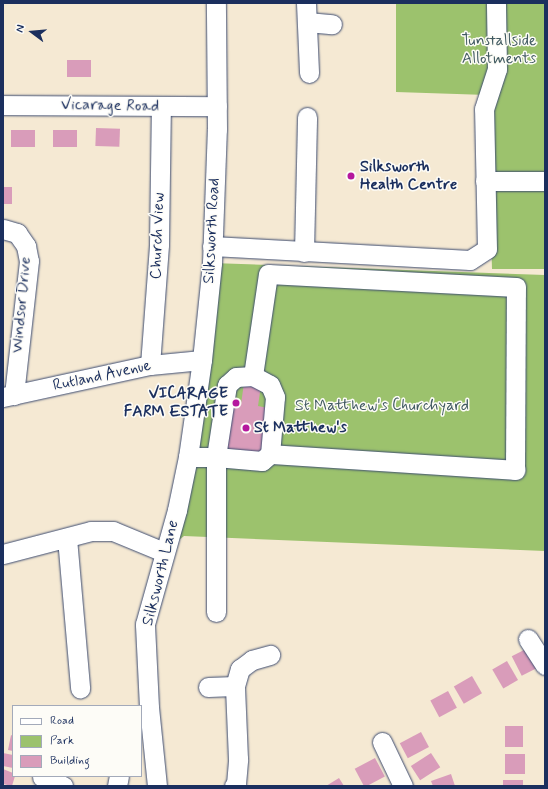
<!DOCTYPE html>
<html>
<head>
<meta charset="utf-8">
<style>
	body { margin:0 }
	#map { position:relative; width:548px; height:789px; overflow:hidden; background:#f5e9d3; font-family:Mynerve,sans-serif }
	div>[style] { position:absolute }
	.green>* { inset:0; background:#9cc26d }
	.building>* { inset:0; background:#d99cba; transform-origin:0 0 }
	.roads { filter:drop-shadow(0 0 1px #3c4b70) drop-shadow(0 0 1px #3c4b70) }
	.minor>* { height:19px; margin:-9.5px; padding:0 9.5px; transform-origin:9.5px; border-radius:9.5px; background:#fff }
	.dots>* { width:11px; height:11px; translate:-50% -50%; box-sizing:border-box; border:2px solid #fdfcf7; border-radius:50% }
	span { translate:-50% -50%; white-space:nowrap; text-align:center; line-height:1.15; -webkit-text-stroke:3px #fdfcf7; paint-order:stroke }
	.park-label { font-size:16px; color:#425b62 }
	.street-label { font-size:16px; color:#1b2f5e }
	.poi-label { font-size:16px; color:#1b2f5e; font-weight:700 }
	.left { translate:0 -50%; text-align:left }
	.right { translate:-100% -50%; text-align:right }
	.frame { position:absolute; inset:0; border:4px solid #1b2f5e; pointer-events:none }
	.legend { position:absolute; left:12px; top:705px; width:130px; height:72px; box-sizing:border-box; background:#fdfcf7; border:1px solid #a3aaba; margin:0; padding:5px 7px; list-style:none; font-size:12px; color:#1b2f5e }
	.legend li { display:flex; align-items:center; gap:8px; height:20px }
	.legend b { width:20px; border:1px solid #a3aaba }
	.north { position:absolute; left:12px; top:12px; width:40px; height:40px; -webkit-text-stroke:3px #fdfcf7; paint-order:stroke; rotate:286deg; font-size:11px; font-weight:700; line-height:16px; text-align:center; color:#1b2f5e }
	.north::after { content:''; display:block; margin:auto; width:14px; height:18px; background:#1b2f5e; clip-path:polygon(50% 0,100% 100%,50% 72%,0 100%) }
</style>
</head>
<body>
<div id="map">
	<div class="green">
		<i style="clip-path:polygon(396px 3px,545px 3px,545px 269px,492px 269px,487px 95px,396px 92px)"></i>
		<i style="clip-path:polygon(212px 263px,545px 275px,545px 551px,184px 536px,164px 552px)"></i>
	</div>
	<div class="building">
		<i style="left:67px;top:60px;width:24px;height:17px"></i>
		<i style="left:96px;top:128px;width:24px;height:18px;rotate:2deg"></i>
		<i style="left:11px;top:130px;width:24px;height:17px"></i>
		<i style="left:53px;top:130px;width:24px;height:17px"></i>
		<i style="left:3px;top:187px;width:9px;height:17px"></i>
		<i style="clip-path:polygon(244px 383px,261px 385px,258px 406px,268px 408px,262px 453px,224px 448px,230px 402px,241px 404px)"></i>
		<i style="left:526px;top:649px;width:22px;height:16px;rotate:63deg"></i>
		<i style="left:507px;top:661px;width:22px;height:17px;rotate:60deg"></i>
		<i style="left:472px;top:676px;width:20px;height:21px;rotate:60deg"></i>
		<i style="left:448px;top:691px;width:19px;height:20px;rotate:62deg"></i>
		<i style="left:523px;top:726px;width:21px;height:18px;rotate:90deg"></i>
		<i style="left:421px;top:732px;width:17px;height:24px;rotate:62deg"></i>
		<i style="clip-path:polygon(11px 735px,13px 736px,13px 751px,8px 750px)"></i>
		<i style="clip-path:polygon(3px 753px,13px 755px,13px 768px,3px 766px)"></i>
		<i style="left:431px;top:753px;width:17px;height:24px;rotate:57deg"></i>
		<i style="left:505px;top:754px;width:20px;height:20px"></i>
		<i style="left:375px;top:758px;width:21px;height:23px;rotate:62deg"></i>
		<i style="clip-path:polygon(3px 769px,13px 773px,13px 776px,15px 776px,12px 786px,3px 784px)"></i>
		<i style="clip-path:polygon(451px 774px,455px 786px,433px 786px,431px 781px)"></i>
		<i style="clip-path:polygon(339px 778px,344px 786px,326px 786px)"></i>
		<i style="left:503px;top:780px;width:20px;height:6px"></i>
	</div>
	<div class="roads">
		<div class="minor">
			<i style="left:306px;top:3px;width:70px;rotate:87.5deg"></i>
			<i style="left:307px;top:22px;width:25px;rotate:5deg"></i>
			<i style="left:3px;top:105px;width:214px;rotate:0.3deg"></i>
			<i style="left:485px;top:181px;width:60px"></i>
			<i style="left:3px;top:229px;width:15px;rotate:16deg"></i>
			<i style="left:17px;top:233px;width:16px;rotate:55deg"></i>
			<i style="left:26px;top:246px;width:15px;rotate:79deg"></i>
			<i style="left:29px;top:261px;width:135px;rotate:96.4deg"></i>
			<i style="left:212px;top:246px;width:258px;rotate:3.1deg"></i>
			<i style="left:470px;top:260px;width:20px;rotate:-33deg"></i>
			<i style="left:487px;top:249px;width:140px;rotate:-91.2deg"></i>
			<i style="left:484px;top:109px;width:42px;rotate:-72deg"></i>
			<i style="left:497px;top:69px;width:66px;rotate:-90.9deg"></i>
			<i style="left:304px;top:252px;width:135px;rotate:-88.7deg"></i>
			<i style="left:150px;top:365px;width:121px;rotate:-85.7deg"></i>
			<i style="left:159px;top:244px;width:138px;rotate:-89.2deg"></i>
			<i style="left:253px;top:376px;width:19px;rotate:28deg"></i>
			<i style="left:270px;top:385px;width:13px;rotate:67deg"></i>
			<i style="left:275px;top:397px;width:57px;rotate:95deg"></i>
			<i style="left:3px;top:397px;width:150px;rotate:-12.3deg"></i>
			<i style="left:150px;top:365px;width:52px;rotate:-5.5deg"></i>
			<i style="left:188px;top:457px;width:28px"></i>
			<i style="left:216px;top:457px;width:46px;rotate:5deg"></i>
			<i style="left:262px;top:461px;width:11px;rotate:-41deg"></i>
			<i style="left:270px;top:454px;width:246px;rotate:3.7deg"></i>
			<i style="left:515px;top:470px;width:183px;rotate:-89.7deg"></i>
			<i style="left:516px;top:287px;width:248px;rotate:-177deg"></i>
			<i style="left:268px;top:274px;width:103px;rotate:98.4deg"></i>
			<i style="left:253px;top:376px;width:17px;rotate:177deg"></i>
			<i style="left:236px;top:377px;width:12px;rotate:138deg"></i>
			<i style="left:227px;top:385px;width:73px;rotate:98.7deg"></i>
			<i style="left:216px;top:457px;width:155px;rotate:90deg"></i>
			<i style="left:67px;top:538px;width:151px;rotate:85deg"></i>
			<i style="left:3px;top:554px;width:91px;rotate:-14.6deg"></i>
			<i style="left:91px;top:531px;width:22px"></i>
			<i style="left:113px;top:531px;width:55px;rotate:22.4deg"></i>
			<i style="left:528px;top:639px;width:31px;rotate:57deg"></i>
			<i style="left:208px;top:687px;width:27px;rotate:-2deg"></i>
			<i style="left:382px;top:742px;width:49px;rotate:64.5deg"></i>
			<i style="left:42px;top:777px;width:23px;rotate:23deg"></i>
			<i style="left:117px;top:786px;width:10px;rotate:-79deg"></i>
			<i style="left:157px;top:786px;width:79px;rotate:-95.8deg"></i>
			<i style="left:149px;top:707px;width:83px;rotate:-92.8deg"></i>
			<i style="left:145px;top:624px;width:118px;rotate:-74.3deg"></i>
			<i style="left:177px;top:510px;width:54px;rotate:-78.3deg"></i>
			<i style="left:188px;top:457px;width:98px;rotate:-81.8deg"></i>
			<i style="left:202px;top:360px;width:98px;rotate:-84.1deg"></i>
			<i style="left:212px;top:263px;width:134px;rotate:-87.9deg"></i>
			<i style="left:217px;top:129px;width:126px;rotate:-90.5deg"></i>
			<i style="left:234px;top:786px;width:3px;rotate:-45deg"></i>
			<i style="left:236px;top:784px;width:25px;rotate:-85deg"></i>
			<i style="left:238px;top:759px;width:73px;rotate:-92.4deg"></i>
			<i style="left:235px;top:686px;width:18px;rotate:-74deg"></i>
			<i style="left:240px;top:669px;width:15px;rotate:-37deg"></i>
			<i style="left:252px;top:660px;width:19px;rotate:-16deg"></i>
		</div>
	</div>
	<div class="dots">
		<i style="left:351px;top:176px;background:#b5179e"></i>
		<i style="left:236px;top:403px;background:#b5179e"></i>
		<i style="left:246px;top:428px;background:#b5179e"></i>
	</div>
	<div class="park-label">
		<span style="left:499px;top:50px">Tunstallside<br>Allotments</span>
		<span style="left:382px;top:406px">St Matthew's Churchyard</span>
	</div>
	<div class="street-label">
		<span style="left:110px;top:106px;rotate:1deg">Vicarage Road</span>
		<span style="left:212px;top:231px;rotate:-87deg">Silksworth Road</span>
		<span style="left:158px;top:236px;rotate:-88deg">Church View</span>
		<span style="left:22px;top:305px;rotate:-85deg">Windsor Drive</span>
		<span style="left:102px;top:376px;rotate:-12deg">Rutland Avenue</span>
		<span style="left:161px;top:573px;rotate:-76deg">Silksworth Lane</span>
	</div>
	<div class="poi-label">
		<span class="left" style="left:360px;top:176px">Silksworth<br>Health Centre</span>
		<span class="right" style="left:228px;top:403px">VICARAGE<br>FARM ESTATE</span>
		<span class="left" style="left:254px;top:428px">St Matthew's</span>
	</div>
	<div class="frame"></div>
	<ul class="legend">
	<li><b style="height:5px;background:#fff"></b>Road</li>
	<li><b style="height:11px;background:#9cc26d"></b>Park</li>
	<li><b style="height:11px;background:#d99cba"></b>Building</li>
	</ul>
	<div class="north">N</div>
</div>
</body>
</html>
